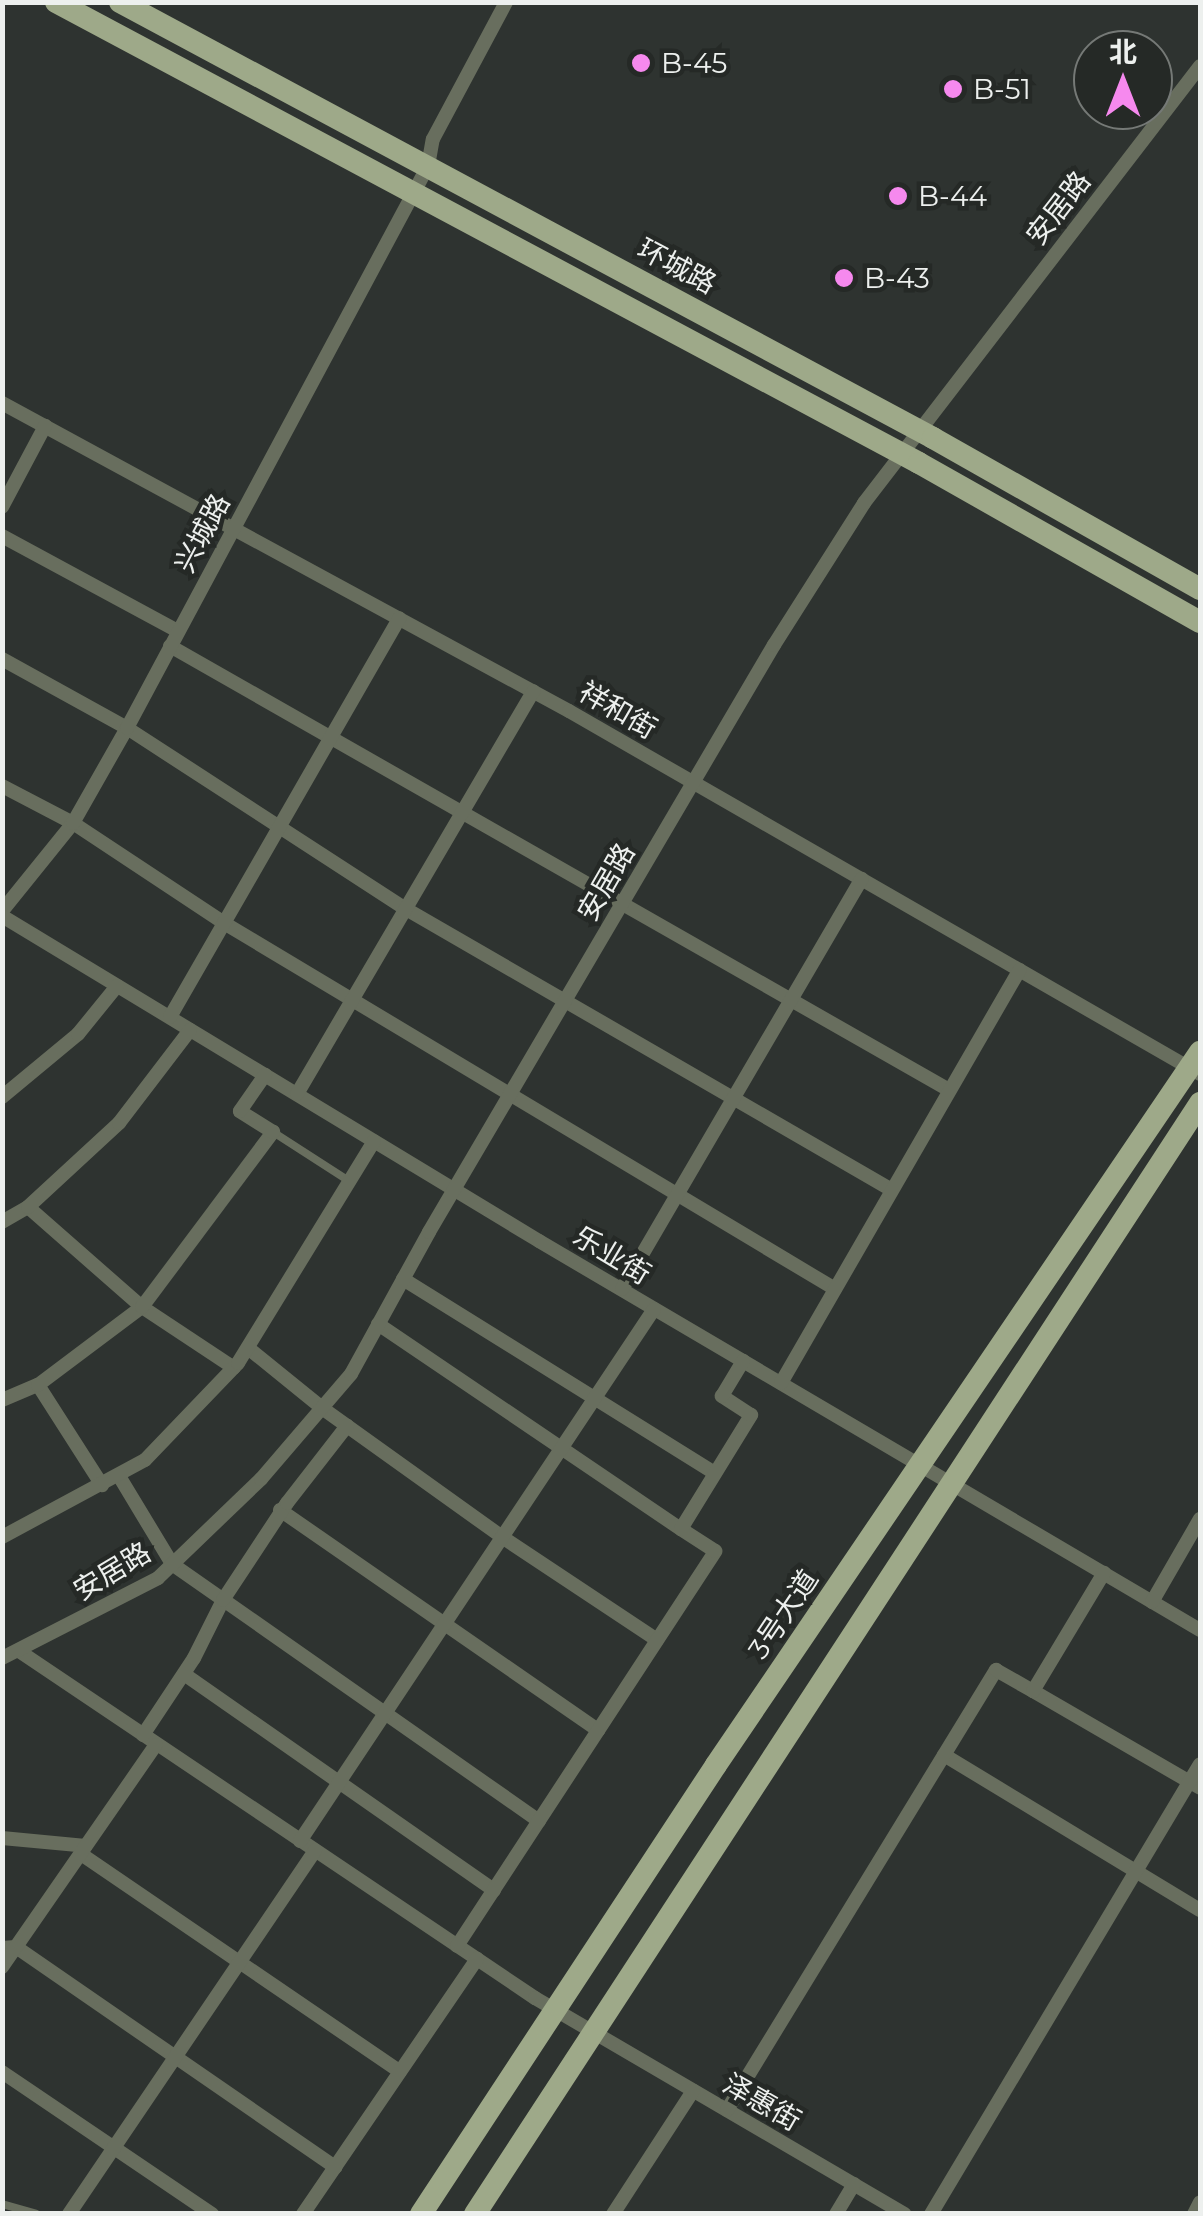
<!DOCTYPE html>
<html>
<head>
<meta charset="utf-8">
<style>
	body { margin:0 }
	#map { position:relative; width:1203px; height:2216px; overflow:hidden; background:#2e3330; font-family:Montserrat,"Noto Sans SC",sans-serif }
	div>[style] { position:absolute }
	.lane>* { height:8px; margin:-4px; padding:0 4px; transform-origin:4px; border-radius:4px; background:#686e5e }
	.street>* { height:14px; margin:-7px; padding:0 7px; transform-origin:7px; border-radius:7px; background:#686e5e }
	.primary>* { height:22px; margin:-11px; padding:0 11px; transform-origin:11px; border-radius:11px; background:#9ea989 }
	.dots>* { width:28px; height:28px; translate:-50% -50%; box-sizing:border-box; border:5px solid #252926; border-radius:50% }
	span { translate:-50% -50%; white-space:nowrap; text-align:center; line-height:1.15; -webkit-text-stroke:9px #252926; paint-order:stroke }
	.poi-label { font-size:28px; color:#edf0ee }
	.left { translate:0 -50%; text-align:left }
	.street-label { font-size:28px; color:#edf0ee }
	.frame { position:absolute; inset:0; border:5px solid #edf0ee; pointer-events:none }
	.north { position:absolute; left:1073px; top:30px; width:100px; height:100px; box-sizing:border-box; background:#252926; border:2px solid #757976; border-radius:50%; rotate:0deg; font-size:28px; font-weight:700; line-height:40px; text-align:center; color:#edf0ee }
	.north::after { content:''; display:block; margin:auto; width:35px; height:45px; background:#f689ee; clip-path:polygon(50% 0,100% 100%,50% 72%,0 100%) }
</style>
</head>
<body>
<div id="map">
	<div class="lane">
		<i style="left:273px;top:1132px;width:90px;rotate:32.8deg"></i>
		<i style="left:2px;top:2204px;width:35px;rotate:16deg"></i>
	</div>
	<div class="street">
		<i style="left:2px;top:403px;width:645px;rotate:28.51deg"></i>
		<i style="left:569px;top:711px;width:728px;rotate:29.91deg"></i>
		<i style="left:2px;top:507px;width:92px;rotate:-62deg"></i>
		<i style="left:2px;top:536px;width:200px;rotate:28.4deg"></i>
		<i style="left:170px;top:646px;width:897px;rotate:29.68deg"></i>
		<i style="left:2px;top:659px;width:143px;rotate:28.9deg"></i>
		<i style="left:127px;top:728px;width:333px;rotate:33deg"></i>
		<i style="left:406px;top:909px;width:561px;rotate:30.04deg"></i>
		<i style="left:2px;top:786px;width:80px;rotate:27.5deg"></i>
		<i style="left:73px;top:823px;width:181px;rotate:33.5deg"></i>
		<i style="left:224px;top:923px;width:712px;rotate:30.92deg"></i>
		<i style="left:2px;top:911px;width:113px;rotate:-51.1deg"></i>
		<i style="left:73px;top:823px;width:109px;rotate:-60.4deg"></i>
		<i style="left:127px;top:728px;width:638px;rotate:-61.83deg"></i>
		<i style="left:428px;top:166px;width:27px;rotate:-80deg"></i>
		<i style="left:433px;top:139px;width:155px;rotate:-61.9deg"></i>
		<i style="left:2px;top:916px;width:628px;rotate:31.18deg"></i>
		<i style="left:539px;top:1241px;width:767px;rotate:30.48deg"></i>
		<i style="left:170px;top:1017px;width:460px;rotate:-60.1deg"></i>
		<i style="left:297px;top:1094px;width:467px;rotate:-59.6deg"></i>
		<i style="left:2px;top:1097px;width:99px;rotate:-39.7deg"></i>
		<i style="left:78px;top:1034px;width:62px;rotate:-50.9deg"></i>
		<i style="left:28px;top:1207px;width:152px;rotate:41.3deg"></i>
		<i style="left:142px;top:1307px;width:110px;rotate:33.5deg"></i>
		<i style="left:2px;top:1222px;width:30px;rotate:-30deg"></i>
		<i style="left:28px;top:1207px;width:124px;rotate:-42.7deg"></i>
		<i style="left:119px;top:1123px;width:117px;rotate:-52.6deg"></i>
		<i style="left:403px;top:1279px;width:367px;rotate:31.9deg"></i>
		<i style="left:622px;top:1289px;width:475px;rotate:-59.7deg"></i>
		<i style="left:378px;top:1324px;width:366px;rotate:34.1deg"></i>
		<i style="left:248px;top:1348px;width:95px;rotate:39deg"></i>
		<i style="left:322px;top:1408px;width:221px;rotate:35.6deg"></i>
		<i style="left:502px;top:1537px;width:186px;rotate:33.6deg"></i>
		<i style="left:781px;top:1383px;width:477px;rotate:-60deg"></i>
		<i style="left:38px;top:1385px;width:119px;rotate:57.4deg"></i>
		<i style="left:2px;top:1400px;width:39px;rotate:-23deg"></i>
		<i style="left:38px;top:1385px;width:130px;rotate:-36.9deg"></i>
		<i style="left:142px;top:1307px;width:219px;rotate:-53.2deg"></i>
		<i style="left:273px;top:1132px;width:39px;rotate:-148deg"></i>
		<i style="left:240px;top:1111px;width:44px;rotate:-55.2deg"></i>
		<i style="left:119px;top:1476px;width:103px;rotate:58.9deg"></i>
		<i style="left:172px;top:1564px;width:448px;rotate:35deg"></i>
		<i style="left:280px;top:1510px;width:387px;rotate:34.7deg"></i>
		<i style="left:2px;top:1537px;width:162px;rotate:-28.3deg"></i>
		<i style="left:145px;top:1460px;width:134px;rotate:-46.2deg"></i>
		<i style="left:238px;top:1363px;width:260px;rotate:-58.5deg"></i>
		<i style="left:1152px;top:1602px;width:96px;rotate:-60deg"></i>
		<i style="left:19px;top:1651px;width:622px;rotate:33.92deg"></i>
		<i style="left:535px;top:1998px;width:428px;rotate:30.3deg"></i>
		<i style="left:2px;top:1658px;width:175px;rotate:-27.1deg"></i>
		<i style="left:158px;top:1578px;width:143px;rotate:-43.9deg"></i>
		<i style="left:261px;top:1479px;width:138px;rotate:-49.4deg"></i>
		<i style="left:351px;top:1374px;width:162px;rotate:-61.2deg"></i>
		<i style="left:429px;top:1232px;width:681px;rotate:-59.56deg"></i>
		<i style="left:774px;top:645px;width:168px;rotate:-57.6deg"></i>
		<i style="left:864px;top:503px;width:551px;rotate:-52.44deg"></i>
		<i style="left:184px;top:1674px;width:378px;rotate:34.9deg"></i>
		<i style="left:1033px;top:1691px;width:193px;rotate:30.1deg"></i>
		<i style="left:143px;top:1735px;width:92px;rotate:-56.5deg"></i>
		<i style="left:194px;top:1658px;width:65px;rotate:-63.4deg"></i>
		<i style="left:223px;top:1600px;width:116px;rotate:-56.6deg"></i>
		<i style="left:287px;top:1503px;width:98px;rotate:-52.1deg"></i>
		<i style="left:944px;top:1755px;width:299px;rotate:31.2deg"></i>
		<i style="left:2px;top:1838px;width:84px;rotate:5.4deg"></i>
		<i style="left:300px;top:1841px;width:639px;rotate:-56.36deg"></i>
		<i style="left:81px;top:1854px;width:386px;rotate:34.3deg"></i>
		<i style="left:457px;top:1946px;width:472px;rotate:-56.8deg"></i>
		<i style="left:715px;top:1551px;width:40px;rotate:-147.1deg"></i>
		<i style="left:681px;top:1529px;width:134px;rotate:-58.4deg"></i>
		<i style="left:751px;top:1415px;width:35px;rotate:-147deg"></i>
		<i style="left:722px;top:1396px;width:41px;rotate:-59deg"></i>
		<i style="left:2px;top:1948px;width:14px;rotate:-4deg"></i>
		<i style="left:16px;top:1947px;width:388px;rotate:34.6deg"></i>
		<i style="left:2px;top:1967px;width:270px;rotate:-55.3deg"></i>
		<i style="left:2px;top:2072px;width:254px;rotate:34.1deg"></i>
		<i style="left:727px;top:2110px;width:516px;rotate:-58.56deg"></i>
		<i style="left:996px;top:1670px;width:43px;rotate:29.6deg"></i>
		<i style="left:1033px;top:1691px;width:138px;rotate:-59deg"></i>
		<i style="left:69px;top:2214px;width:439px;rotate:-55.9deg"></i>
		<i style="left:303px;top:2214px;width:309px;rotate:-55.7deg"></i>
		<i style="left:613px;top:2214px;width:147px;rotate:-57deg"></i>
		<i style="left:836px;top:2214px;width:35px;rotate:-59deg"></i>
		<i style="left:931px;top:2214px;width:524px;rotate:-59.13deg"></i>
		<i style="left:1194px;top:2214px;width:13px;rotate:-63deg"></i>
	</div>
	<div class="primary">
		<i style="left:56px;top:2px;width:978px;rotate:28.11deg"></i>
		<i style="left:919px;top:463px;width:323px;rotate:29.5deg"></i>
		<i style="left:120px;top:2px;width:923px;rotate:28.2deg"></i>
		<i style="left:933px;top:438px;width:307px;rotate:29.5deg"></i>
		<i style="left:421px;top:2214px;width:537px;rotate:-56.69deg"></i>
		<i style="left:716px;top:1765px;width:862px;rotate:-55.83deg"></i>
		<i style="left:475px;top:2214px;width:1327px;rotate:-56.87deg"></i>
	</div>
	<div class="dots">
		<i style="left:641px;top:63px;background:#f689ee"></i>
		<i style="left:953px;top:89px;background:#f689ee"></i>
		<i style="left:898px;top:196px;background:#f689ee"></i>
		<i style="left:844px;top:278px;background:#f689ee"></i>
	</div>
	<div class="poi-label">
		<span class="left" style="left:661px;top:63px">B-45</span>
		<span class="left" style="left:973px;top:89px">B-51</span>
		<span class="left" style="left:918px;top:196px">B-44</span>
		<span class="left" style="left:864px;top:278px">B-43</span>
	</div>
	<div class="street-label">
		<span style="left:1058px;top:208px;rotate:-52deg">安居路</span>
		<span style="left:677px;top:266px;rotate:28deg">环城路</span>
		<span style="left:202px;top:533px;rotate:-62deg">兴城路</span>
		<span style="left:618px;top:710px;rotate:30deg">祥和街</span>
		<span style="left:606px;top:882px;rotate:-60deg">安居路</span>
		<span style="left:612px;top:1255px;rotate:31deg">乐业街</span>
		<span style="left:112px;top:1571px;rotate:-31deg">安居路</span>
		<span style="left:783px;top:1614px;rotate:-56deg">3号大道</span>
		<span style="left:762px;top:2102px;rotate:30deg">泽惠街</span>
	</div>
	<div class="frame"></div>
	<div class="north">北</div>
</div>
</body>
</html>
